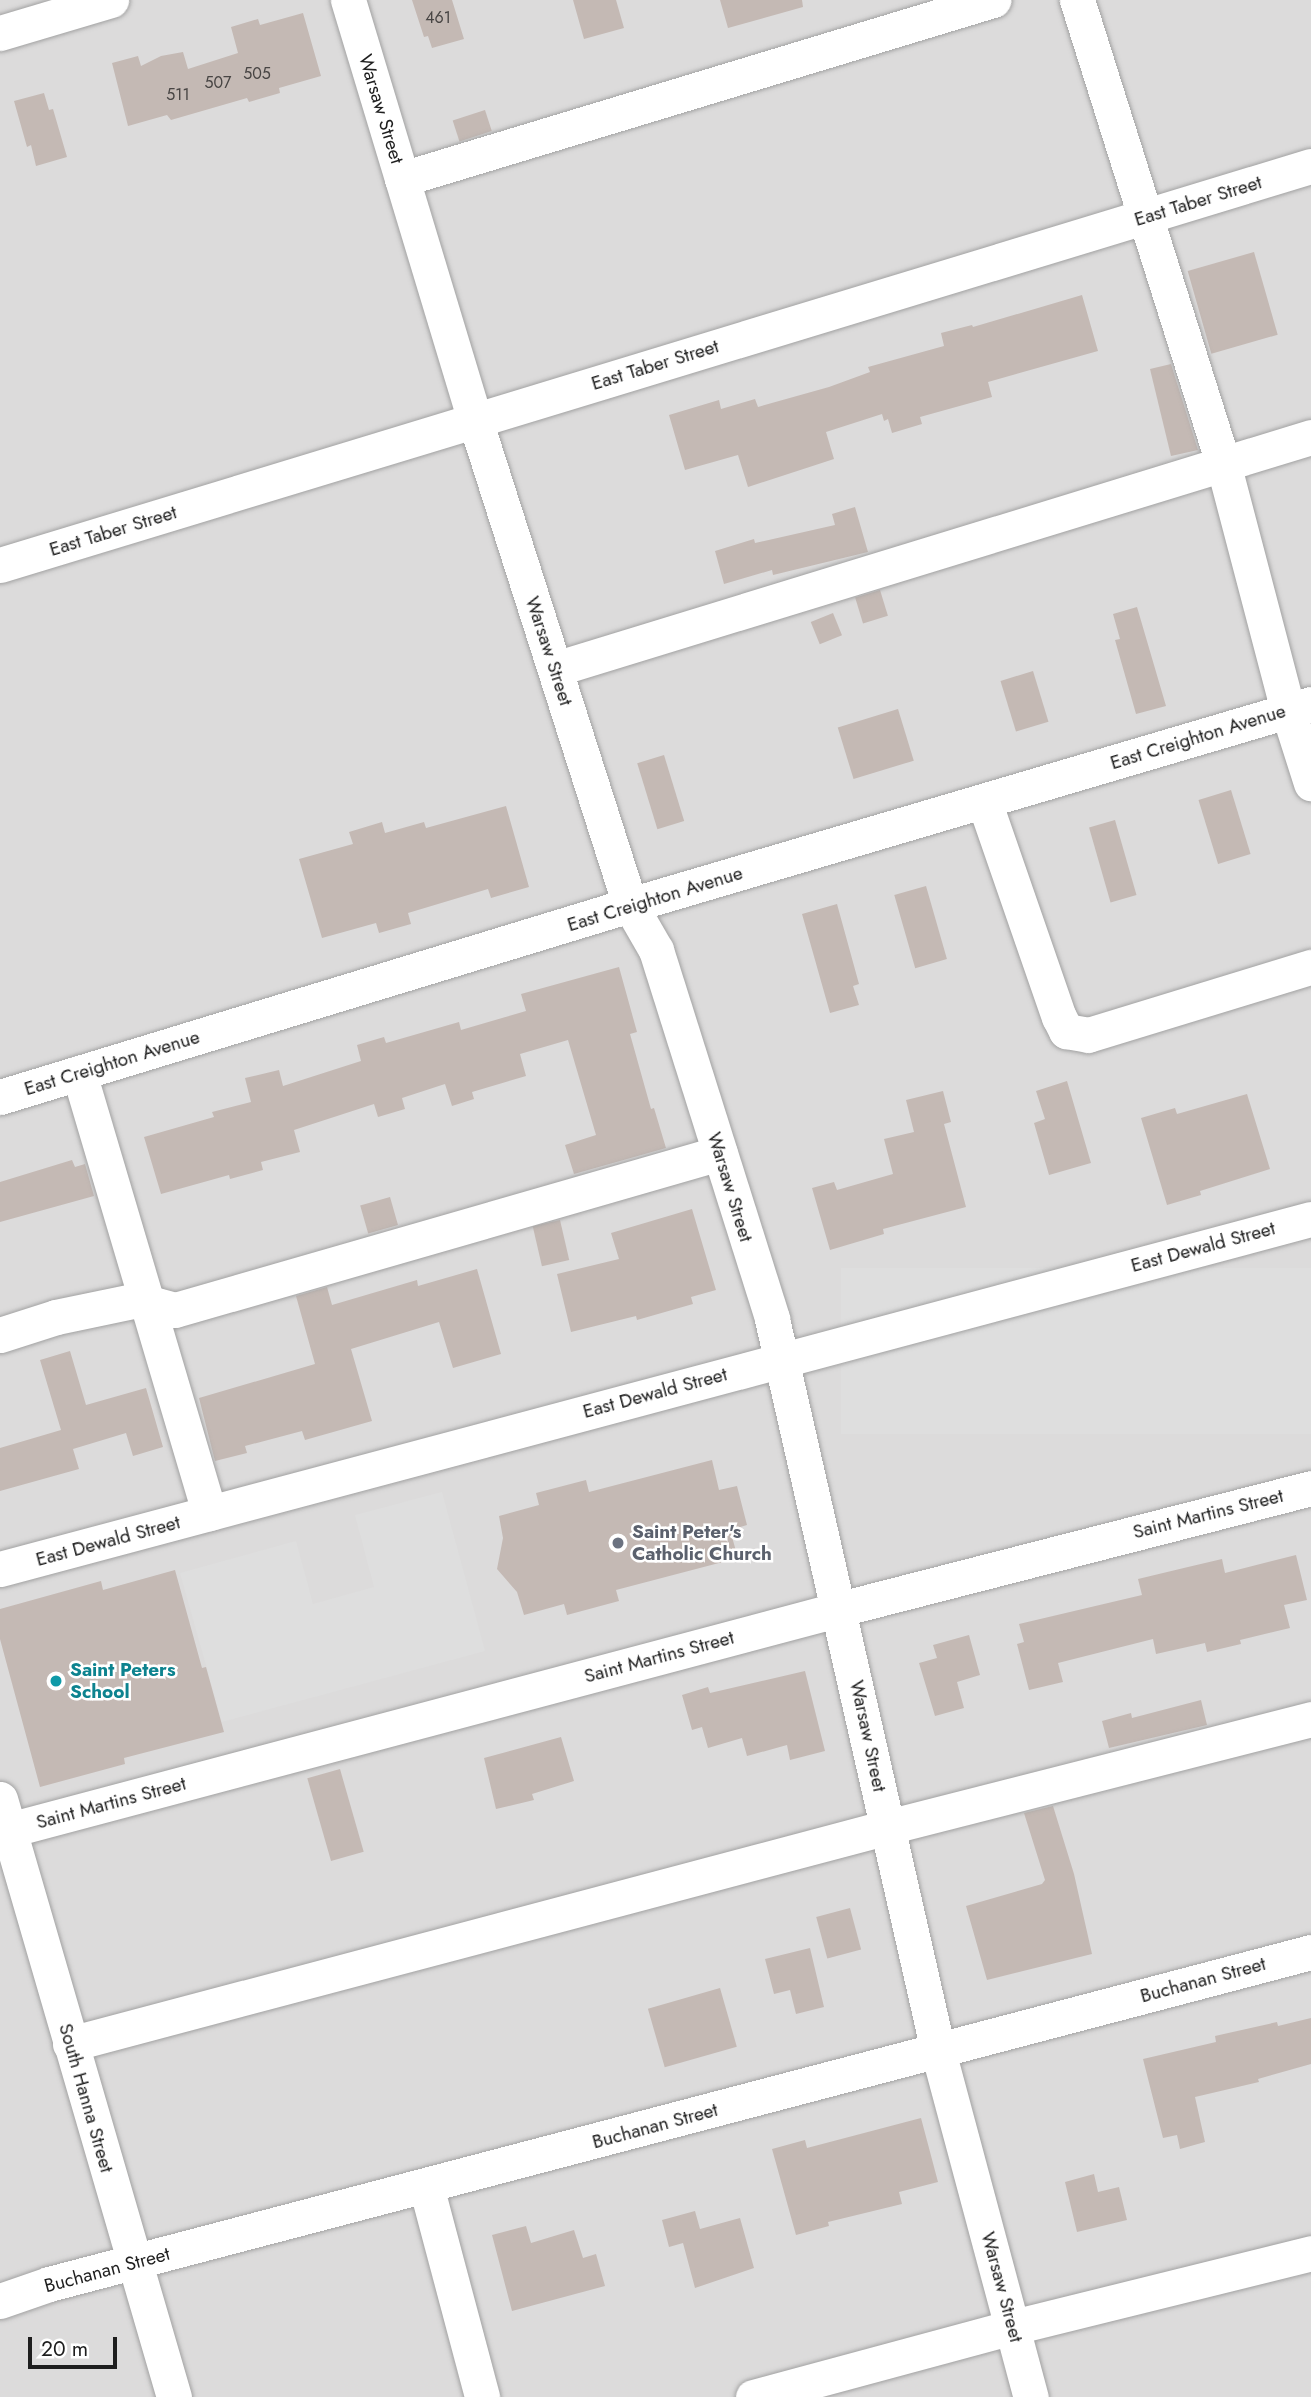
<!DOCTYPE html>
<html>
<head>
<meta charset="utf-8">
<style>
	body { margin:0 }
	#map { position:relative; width:1311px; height:2397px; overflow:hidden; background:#efeae4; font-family:Jost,sans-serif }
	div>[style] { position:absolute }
	.residential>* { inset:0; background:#dcdbdb; transform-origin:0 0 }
	.parking>* { inset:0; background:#dedede; transform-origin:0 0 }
	.building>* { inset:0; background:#c4b9b4; transform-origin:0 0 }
	.roads { filter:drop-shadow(0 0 2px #a2a2a2) drop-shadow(0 0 2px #a2a2a2) }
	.minor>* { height:35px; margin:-17.5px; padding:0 17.5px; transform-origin:17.5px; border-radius:17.5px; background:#fff }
	.dots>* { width:19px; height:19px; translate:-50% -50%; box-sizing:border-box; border:4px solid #fff; border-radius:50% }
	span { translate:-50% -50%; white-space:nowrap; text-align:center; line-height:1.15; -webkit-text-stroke:5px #fff; paint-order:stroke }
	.number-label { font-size:16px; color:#484544 }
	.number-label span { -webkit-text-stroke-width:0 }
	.street-label { font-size:19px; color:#1e1e1e }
	.worship-label { font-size:19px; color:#5b616d; font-weight:700 }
	.left { translate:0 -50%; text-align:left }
	.culture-label { font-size:19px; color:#0d838f; font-weight:700 }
	.scale { position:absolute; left:28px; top:2337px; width:89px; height:32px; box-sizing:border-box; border:4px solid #1e1e1e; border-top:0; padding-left:9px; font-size:21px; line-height:24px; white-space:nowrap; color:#1e1e1e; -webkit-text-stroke:5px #fff; paint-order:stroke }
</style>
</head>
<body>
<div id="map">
	<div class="residential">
		<i style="left:0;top:0;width:1311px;height:2397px"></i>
	</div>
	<div class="parking">
		<i style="left:1311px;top:1268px;width:166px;height:470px;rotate:90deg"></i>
		<i style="clip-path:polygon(442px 1492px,485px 1651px,222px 1722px,180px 1573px,296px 1541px,313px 1604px,374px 1587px,355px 1515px)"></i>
	</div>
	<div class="building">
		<i style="clip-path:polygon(412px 0,452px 0,464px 39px,432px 48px,428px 36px,424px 37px)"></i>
		<i style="clip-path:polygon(573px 0,616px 0,624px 28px,584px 39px)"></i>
		<i style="clip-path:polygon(720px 0,802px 0,803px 7px,728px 28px)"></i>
		<i style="clip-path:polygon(303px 13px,321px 76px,279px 88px,280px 93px,249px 102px,247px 98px,171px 120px,167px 115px,128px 126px,112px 63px,138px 56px,141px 66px,161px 56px,183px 52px,188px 69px,238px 53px,231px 27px,258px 19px,260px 25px)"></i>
		<i style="clip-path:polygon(44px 93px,49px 110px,53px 109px,67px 157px,36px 166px,31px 145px,27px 147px,14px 101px)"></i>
		<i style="left:485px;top:110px;width:22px;height:34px;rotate:72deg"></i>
		<i style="left:1254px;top:252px;width:86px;height:69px;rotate:74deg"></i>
		<i style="clip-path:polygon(1082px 295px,1098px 351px,988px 382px,992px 397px,920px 417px,922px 424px,892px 433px,888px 419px,884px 421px,882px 414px,826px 432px,834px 459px,748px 487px,738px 455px,685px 470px,669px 415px,719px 400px,721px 409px,755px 399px,758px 407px,829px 387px,870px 372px,868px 367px,944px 346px,941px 333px,972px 325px,973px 327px)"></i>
		<i style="clip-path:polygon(1171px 364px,1198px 450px,1171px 456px,1150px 369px)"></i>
		<i style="clip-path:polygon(855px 507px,868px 552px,773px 575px,772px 570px,724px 584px,715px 551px,754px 539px,755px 543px,835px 525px,832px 514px)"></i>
		<i style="left:880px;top:590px;width:27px;height:26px;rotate:73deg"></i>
		<i style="clip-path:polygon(1137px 607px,1166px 706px,1136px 714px,1115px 640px,1120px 639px,1113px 614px)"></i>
		<i style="left:833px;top:613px;width:24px;height:24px;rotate:68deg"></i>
		<i style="left:1033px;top:671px;width:53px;height:34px;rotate:73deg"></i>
		<i style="left:898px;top:709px;width:54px;height:63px;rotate:73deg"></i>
		<i style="left:664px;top:755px;width:69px;height:28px;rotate:73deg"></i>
		<i style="left:1231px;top:790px;width:67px;height:34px;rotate:73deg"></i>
		<i style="clip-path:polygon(506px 806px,529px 887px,491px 898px,488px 889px,408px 913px,411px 924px,379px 933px,376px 923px,322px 938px,299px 859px,353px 844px,349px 832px,382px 822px,385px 833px,424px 822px,426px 828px)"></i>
		<i style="left:1115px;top:820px;width:78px;height:27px;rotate:74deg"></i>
		<i style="left:926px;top:886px;width:76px;height:33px;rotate:74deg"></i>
		<i style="clip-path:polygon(837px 904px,859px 984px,853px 986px,859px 1005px,830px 1013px,802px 914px)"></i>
		<i style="clip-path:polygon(619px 967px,637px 1032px,630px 1034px,651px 1109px,654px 1108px,666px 1148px,574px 1174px,565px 1145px,596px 1135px,568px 1040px,520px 1054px,526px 1076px,472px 1092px,474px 1099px,452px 1106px,445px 1084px,402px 1098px,405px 1109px,378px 1117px,374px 1104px,294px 1130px,300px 1152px,261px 1162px,263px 1170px,230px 1179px,229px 1175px,161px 1194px,144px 1137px,214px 1117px,212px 1112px,251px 1102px,245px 1078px,279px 1070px,283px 1086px,361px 1061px,357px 1045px,384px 1037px,386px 1043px,459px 1022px,461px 1030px,526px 1011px,521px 994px)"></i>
		<i style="clip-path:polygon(1067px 1081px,1091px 1163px,1049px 1175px,1034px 1123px,1045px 1119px,1036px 1091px)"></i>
		<i style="clip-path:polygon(943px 1091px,951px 1122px,944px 1124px,966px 1207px,883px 1229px,884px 1234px,830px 1250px,812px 1188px,834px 1182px,837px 1190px,893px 1174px,884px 1139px,914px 1132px,906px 1100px)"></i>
		<i style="clip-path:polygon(1247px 1094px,1270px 1169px,1200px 1191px,1201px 1195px,1167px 1205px,1141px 1118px,1175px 1108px,1177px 1114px)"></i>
		<i style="clip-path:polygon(72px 1160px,75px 1167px,85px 1164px,94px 1196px,0 1222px,0 1182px)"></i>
		<i style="left:390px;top:1197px;width:29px;height:31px;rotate:74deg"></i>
		<i style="clip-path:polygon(692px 1209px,716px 1290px,691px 1297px,693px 1304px,637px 1320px,636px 1316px,571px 1332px,557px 1274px,619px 1259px,611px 1233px)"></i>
		<i style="left:560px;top:1220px;width:41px;height:28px;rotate:77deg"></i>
		<i style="clip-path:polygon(477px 1269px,501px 1354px,453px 1368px,439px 1322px,351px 1349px,372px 1421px,305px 1440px,302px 1431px,245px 1446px,247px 1453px,215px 1461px,199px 1398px,315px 1364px,296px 1296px,327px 1287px,332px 1305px,417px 1280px,418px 1286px)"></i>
		<i style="clip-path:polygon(70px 1351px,86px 1405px,146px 1388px,163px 1447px,133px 1456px,126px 1433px,73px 1449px,79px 1469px,0 1491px,0 1448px,61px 1430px,40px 1360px)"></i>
		<i style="clip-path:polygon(712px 1460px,719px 1490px,737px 1486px,747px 1525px,730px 1530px,738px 1558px,616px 1590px,619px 1601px,567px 1615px,564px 1604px,524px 1615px,517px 1592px,497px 1569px,503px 1538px,499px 1516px,539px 1505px,536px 1493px,586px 1480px,589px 1492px)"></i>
		<i style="clip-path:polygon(1296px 1555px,1307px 1600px,1284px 1605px,1290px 1628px,1240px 1640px,1241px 1644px,1207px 1652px,1205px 1643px,1156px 1654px,1153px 1639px,1058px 1663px,1063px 1682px,1029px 1690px,1017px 1644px,1024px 1642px,1019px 1624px,1142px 1595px,1138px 1579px,1188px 1567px,1222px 1559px,1225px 1573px)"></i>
		<i style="clip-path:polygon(175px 1570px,202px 1668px,206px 1667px,224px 1732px,124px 1758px,125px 1764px,40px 1787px,0 1639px,0 1609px,101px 1581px,103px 1590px)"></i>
		<i style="clip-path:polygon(969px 1635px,980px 1675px,957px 1682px,964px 1708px,935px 1716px,919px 1663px,937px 1658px,933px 1645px)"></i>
		<i style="clip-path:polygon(805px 1671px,825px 1751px,790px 1760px,787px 1745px,747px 1756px,742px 1738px,708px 1748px,702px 1727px,692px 1730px,682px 1695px,708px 1687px,710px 1693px)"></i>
		<i style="clip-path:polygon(1201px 1700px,1207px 1725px,1109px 1748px,1102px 1721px,1131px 1713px,1132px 1718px)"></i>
		<i style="clip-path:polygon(561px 1737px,574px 1781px,532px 1794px,534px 1800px,496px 1809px,484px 1758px)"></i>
		<i style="left:340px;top:1769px;width:86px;height:34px;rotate:74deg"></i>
		<i style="clip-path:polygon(1053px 1806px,1074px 1874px,1092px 1954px,987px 1980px,966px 1906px,1042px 1884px,1045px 1880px,1024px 1813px)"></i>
		<i style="left:850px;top:1908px;width:43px;height:35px;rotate:75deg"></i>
		<i style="clip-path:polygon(810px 1948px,824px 2007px,796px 2014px,790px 1990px,774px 1994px,765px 1959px)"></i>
		<i style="left:720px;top:1988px;width:61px;height:75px;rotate:74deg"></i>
		<i style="clip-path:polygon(1311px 2018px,1311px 2064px,1258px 2079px,1259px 2082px,1195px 2097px,1205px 2142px,1180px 2149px,1177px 2135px,1163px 2138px,1143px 2059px,1216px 2042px,1215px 2036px,1277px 2022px,1278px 2026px)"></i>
		<i style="clip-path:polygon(921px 2118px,938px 2182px,899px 2192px,902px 2204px,828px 2222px,829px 2226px,796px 2235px,772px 2149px,805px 2140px,807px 2148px)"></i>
		<i style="clip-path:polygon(1094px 2174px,1098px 2192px,1119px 2187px,1127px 2220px,1077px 2232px,1065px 2182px)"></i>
		<i style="clip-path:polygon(695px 2211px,700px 2229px,740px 2218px,754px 2268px,695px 2288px,683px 2243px,669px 2247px,662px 2220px)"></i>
		<i style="clip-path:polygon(526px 2226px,531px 2243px,574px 2230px,583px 2258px,596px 2254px,605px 2286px,512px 2311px,492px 2235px)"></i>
	</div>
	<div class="roads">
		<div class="minor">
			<i style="left:348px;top:0;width:439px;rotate:73.2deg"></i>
			<i style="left:475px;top:420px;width:509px;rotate:72.28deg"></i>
			<i style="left:630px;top:905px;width:52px;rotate:60deg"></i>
			<i style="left:656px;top:950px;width:387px;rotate:72.5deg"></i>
			<i style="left:772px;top:1319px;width:751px;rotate:77.22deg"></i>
			<i style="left:938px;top:2051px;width:358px;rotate:75deg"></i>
			<i style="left:1077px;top:0;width:485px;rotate:72.5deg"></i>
			<i style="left:1223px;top:463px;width:256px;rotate:75.3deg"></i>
			<i style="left:1288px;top:711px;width:76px;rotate:72.3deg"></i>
			<i style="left:0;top:33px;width:116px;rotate:-16.6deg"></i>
			<i style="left:402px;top:179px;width:618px;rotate:-16.85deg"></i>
			<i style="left:0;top:565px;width:1370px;rotate:-16.93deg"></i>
			<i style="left:555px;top:669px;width:791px;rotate:-17.06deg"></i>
			<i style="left:984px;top:801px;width:229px;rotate:70.9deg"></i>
			<i style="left:1059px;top:1017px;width:16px;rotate:63deg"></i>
			<i style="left:1066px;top:1031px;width:22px;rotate:10deg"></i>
			<i style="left:1088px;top:1035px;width:233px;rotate:-17deg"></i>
			<i style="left:79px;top:1073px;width:459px;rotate:73.5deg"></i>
			<i style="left:0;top:1097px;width:659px;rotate:-16.95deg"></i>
			<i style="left:630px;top:905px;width:710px;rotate:-16.44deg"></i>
			<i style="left:0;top:1335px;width:59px;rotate:-17.8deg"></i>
			<i style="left:56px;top:1317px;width:84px;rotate:-11.7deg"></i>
			<i style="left:138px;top:1300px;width:38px;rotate:15deg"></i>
			<i style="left:175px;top:1310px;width:567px;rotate:-16.07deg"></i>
			<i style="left:0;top:1569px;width:1357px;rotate:-14.95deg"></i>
			<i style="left:0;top:1799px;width:623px;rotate:73.78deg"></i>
			<i style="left:9px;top:1830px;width:860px;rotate:-14.89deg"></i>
			<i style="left:840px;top:1609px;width:486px;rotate:-14.4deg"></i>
			<i style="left:70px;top:2044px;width:846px;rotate:-14.86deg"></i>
			<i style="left:888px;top:1827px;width:437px;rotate:-14.3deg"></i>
			<i style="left:426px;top:2186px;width:218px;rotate:75.1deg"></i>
			<i style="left:0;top:2301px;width:52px;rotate:-19.1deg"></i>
			<i style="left:49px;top:2284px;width:1305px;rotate:-14.74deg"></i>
			<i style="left:753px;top:2397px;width:269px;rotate:-15.1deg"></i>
			<i style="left:1013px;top:2327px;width:307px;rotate:-13.9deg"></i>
		</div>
	</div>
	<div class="dots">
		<i style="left:618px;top:1543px;background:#6b7280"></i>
		<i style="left:56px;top:1681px;background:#0f9aa8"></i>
	</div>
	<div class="number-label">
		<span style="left:438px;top:18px">461</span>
		<span style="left:257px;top:74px">505</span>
		<span style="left:218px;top:83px">507</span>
		<span style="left:178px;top:95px">511</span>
	</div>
	<div class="street-label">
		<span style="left:381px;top:109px;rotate:73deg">Warsaw Street</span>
		<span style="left:1198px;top:201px;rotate:-17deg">East Taber Street</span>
		<span style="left:655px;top:365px;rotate:-17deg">East Taber Street</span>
		<span style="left:113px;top:531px;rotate:-17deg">East Taber Street</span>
		<span style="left:549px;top:651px;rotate:72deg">Warsaw Street</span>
		<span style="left:1198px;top:737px;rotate:-17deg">East Creighton Avenue</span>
		<span style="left:655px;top:899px;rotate:-17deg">East Creighton Avenue</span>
		<span style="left:112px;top:1063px;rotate:-17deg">East Creighton Avenue</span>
		<span style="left:730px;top:1187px;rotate:73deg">Warsaw Street</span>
		<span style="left:1203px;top:1247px;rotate:-15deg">East Dewald Street</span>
		<span style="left:655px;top:1393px;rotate:-15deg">East Dewald Street</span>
		<span style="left:1208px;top:1514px;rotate:-14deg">Saint Martins Street</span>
		<span style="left:108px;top:1541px;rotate:-15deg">East Dewald Street</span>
		<span style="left:659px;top:1657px;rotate:-15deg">Saint Martins Street</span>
		<span style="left:868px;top:1736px;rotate:78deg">Warsaw Street</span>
		<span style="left:111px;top:1803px;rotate:-15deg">Saint Martins Street</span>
		<span style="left:1203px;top:1980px;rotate:-15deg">Buchanan Street</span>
		<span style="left:86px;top:2098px;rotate:74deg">South Hanna Street</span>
		<span style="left:655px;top:2126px;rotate:-15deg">Buchanan Street</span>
		<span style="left:107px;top:2270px;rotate:-15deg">Buchanan Street</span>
		<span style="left:1002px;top:2287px;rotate:75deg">Warsaw Street</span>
	</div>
	<div class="worship-label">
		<span class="left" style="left:632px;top:1543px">Saint Peter's<br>Catholic Church</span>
	</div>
	<div class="culture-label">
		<span class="left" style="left:70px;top:1681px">Saint Peters<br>School</span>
	</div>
	<div class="scale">20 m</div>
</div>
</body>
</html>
